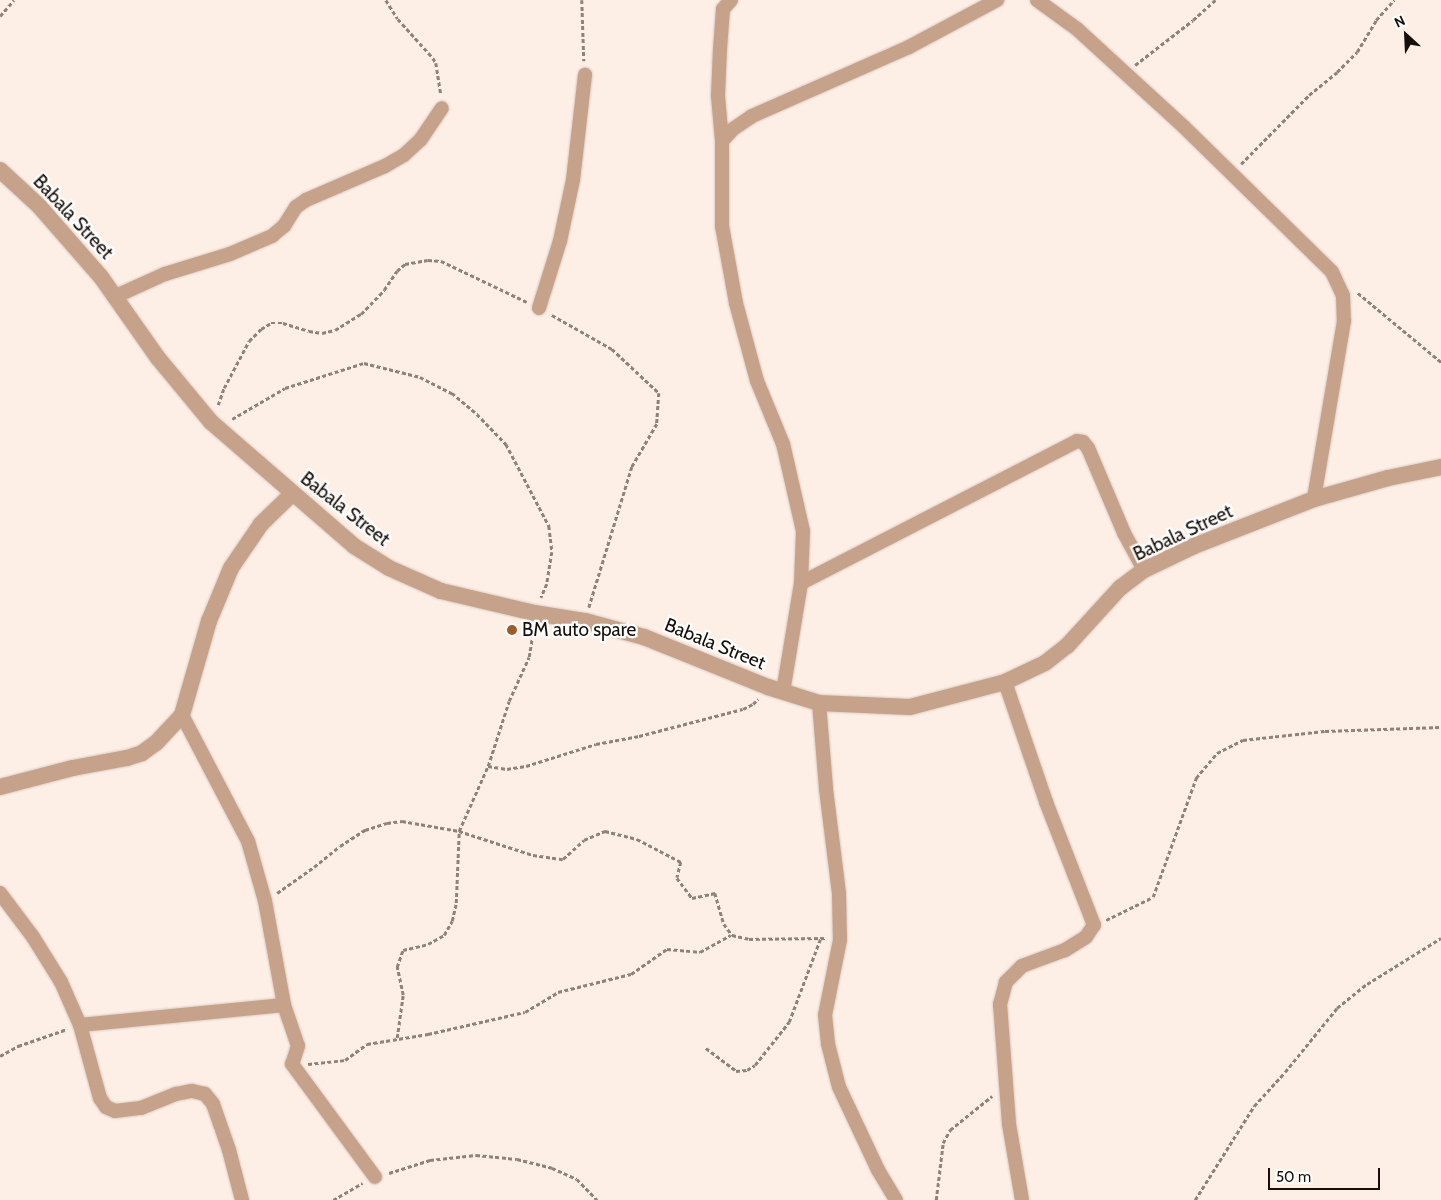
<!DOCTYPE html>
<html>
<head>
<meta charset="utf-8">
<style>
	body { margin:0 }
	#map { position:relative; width:1441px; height:1200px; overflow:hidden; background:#feefe6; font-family:Cabin,sans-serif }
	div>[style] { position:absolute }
	.path>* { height:2.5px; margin-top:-1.25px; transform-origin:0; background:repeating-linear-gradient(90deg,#8e827b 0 4px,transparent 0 6.5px) }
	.roads { filter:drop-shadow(0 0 1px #d9cbc3) drop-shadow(0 0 1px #d9cbc3) }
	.minor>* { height:14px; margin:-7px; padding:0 7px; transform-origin:7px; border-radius:7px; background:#c7a28a }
	.tertiary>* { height:16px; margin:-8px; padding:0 8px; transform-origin:8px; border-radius:8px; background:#c7a28a }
	.dots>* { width:14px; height:14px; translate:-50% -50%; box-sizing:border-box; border:2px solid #fff; border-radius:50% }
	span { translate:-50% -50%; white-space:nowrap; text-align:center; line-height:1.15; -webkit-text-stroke:4.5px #fff; paint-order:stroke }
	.street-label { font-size:19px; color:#170f09 }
	.poi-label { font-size:19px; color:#170f09 }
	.left { translate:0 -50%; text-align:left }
	.north { position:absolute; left:1381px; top:10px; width:50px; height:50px; -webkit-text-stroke:4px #fff; paint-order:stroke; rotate:335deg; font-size:14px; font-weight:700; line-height:20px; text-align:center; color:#170f09 }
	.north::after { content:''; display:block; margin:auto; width:18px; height:22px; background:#170f09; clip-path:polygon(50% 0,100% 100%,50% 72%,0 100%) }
	.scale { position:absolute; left:1268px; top:1168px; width:112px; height:22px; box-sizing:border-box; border:2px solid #170f09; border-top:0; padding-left:6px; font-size:15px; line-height:18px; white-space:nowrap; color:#170f09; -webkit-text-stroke:4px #fff; paint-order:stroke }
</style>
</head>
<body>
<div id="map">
	<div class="path">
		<i style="left:386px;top:0;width:22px;rotate:58deg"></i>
		<i style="left:398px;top:19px;width:52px;rotate:48.1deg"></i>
		<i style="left:433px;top:58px;width:6px;rotate:59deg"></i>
		<i style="left:436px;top:63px;width:31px;rotate:81deg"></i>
		<i style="left:582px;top:0;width:61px;rotate:88.1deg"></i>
		<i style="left:0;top:16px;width:21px;rotate:-49deg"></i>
		<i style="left:1135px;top:65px;width:73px;rotate:-37.8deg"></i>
		<i style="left:1193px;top:20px;width:30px;rotate:-42deg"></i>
		<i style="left:1241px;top:164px;width:97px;rotate:-45.4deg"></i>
		<i style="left:1309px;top:95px;width:36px;rotate:-39deg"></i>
		<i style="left:1337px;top:72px;width:28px;rotate:-45deg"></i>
		<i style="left:1357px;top:52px;width:37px;rotate:-59deg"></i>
		<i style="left:1376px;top:20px;width:27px;rotate:-48deg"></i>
		<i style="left:1358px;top:293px;width:108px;rotate:39.7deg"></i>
		<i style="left:552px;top:315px;width:69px;rotate:29.5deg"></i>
		<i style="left:612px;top:349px;width:64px;rotate:43.1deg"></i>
		<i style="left:659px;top:393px;width:31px;rotate:94deg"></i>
		<i style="left:657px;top:424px;width:50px;rotate:120.2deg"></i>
		<i style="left:632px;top:467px;width:147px;rotate:107deg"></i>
		<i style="left:218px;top:405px;width:18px;rotate:-71deg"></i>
		<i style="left:224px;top:388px;width:53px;rotate:-62deg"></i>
		<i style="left:249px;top:341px;width:17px;rotate:-45deg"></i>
		<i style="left:261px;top:329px;width:12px;rotate:-31deg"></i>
		<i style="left:271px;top:323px;width:12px"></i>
		<i style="left:283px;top:323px;width:27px;rotate:17deg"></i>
		<i style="left:309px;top:331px;width:13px;rotate:9deg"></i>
		<i style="left:322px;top:333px;width:13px;rotate:-13deg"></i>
		<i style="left:335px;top:330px;width:31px;rotate:-32deg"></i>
		<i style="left:361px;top:314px;width:33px;rotate:-46deg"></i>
		<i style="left:384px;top:290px;width:23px;rotate:-56deg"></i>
		<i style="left:397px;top:271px;width:11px;rotate:-41deg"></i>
		<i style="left:405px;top:264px;width:23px;rotate:-10deg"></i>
		<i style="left:428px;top:260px;width:13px;rotate:4deg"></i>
		<i style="left:441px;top:261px;width:95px;rotate:25.5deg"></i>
		<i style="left:232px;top:419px;width:61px;rotate:-30.3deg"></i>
		<i style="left:285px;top:388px;width:83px;rotate:-17.6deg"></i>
		<i style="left:364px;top:363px;width:58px;rotate:14deg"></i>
		<i style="left:420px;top:377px;width:36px;rotate:27deg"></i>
		<i style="left:452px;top:393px;width:33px;rotate:40deg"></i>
		<i style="left:477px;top:414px;width:42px;rotate:46deg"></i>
		<i style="left:506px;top:444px;width:93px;rotate:62.3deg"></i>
		<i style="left:549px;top:526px;width:26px;rotate:83deg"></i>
		<i style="left:552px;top:552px;width:32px;rotate:99deg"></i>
		<i style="left:547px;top:584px;width:15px;rotate:113deg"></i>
		<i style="left:488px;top:766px;width:19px;rotate:9deg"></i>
		<i style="left:507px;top:769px;width:19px;rotate:-9deg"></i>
		<i style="left:526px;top:766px;width:73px;rotate:-17.4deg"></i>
		<i style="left:596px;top:744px;width:44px;rotate:-10.5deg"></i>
		<i style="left:639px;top:736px;width:107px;rotate:-14.6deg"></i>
		<i style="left:743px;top:709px;width:11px;rotate:-27deg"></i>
		<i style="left:753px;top:704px;width:7px;rotate:-45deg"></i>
		<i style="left:277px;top:893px;width:45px;rotate:-35.1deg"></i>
		<i style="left:314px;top:867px;width:33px;rotate:-39deg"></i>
		<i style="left:340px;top:846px;width:30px;rotate:-33deg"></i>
		<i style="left:365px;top:830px;width:23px;rotate:-18deg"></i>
		<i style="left:387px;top:823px;width:15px;rotate:-8deg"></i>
		<i style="left:402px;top:821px;width:58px;rotate:10deg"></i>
		<i style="left:459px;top:831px;width:78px;rotate:18deg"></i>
		<i style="left:533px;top:855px;width:30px;rotate:8deg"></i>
		<i style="left:563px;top:859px;width:28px;rotate:-42deg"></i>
		<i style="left:584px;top:840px;width:23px;rotate:-23deg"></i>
		<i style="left:605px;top:831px;width:33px;rotate:14deg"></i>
		<i style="left:637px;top:839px;width:50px;rotate:27.6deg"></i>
		<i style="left:681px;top:862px;width:16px;rotate:104deg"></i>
		<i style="left:677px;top:878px;width:25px;rotate:53deg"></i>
		<i style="left:692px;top:898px;width:24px;rotate:-12deg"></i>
		<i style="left:715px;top:893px;width:32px;rotate:74deg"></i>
		<i style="left:724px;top:924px;width:14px;rotate:54deg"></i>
		<i style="left:732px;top:935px;width:17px;rotate:13deg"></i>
		<i style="left:749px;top:939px;width:78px;rotate:-0.7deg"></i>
		<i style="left:1106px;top:920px;width:52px;rotate:-26.1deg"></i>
		<i style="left:1153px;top:897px;width:127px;rotate:-70.1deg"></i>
		<i style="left:1196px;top:778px;width:33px;rotate:-50deg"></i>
		<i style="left:1217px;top:753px;width:29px;rotate:-27deg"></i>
		<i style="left:1243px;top:740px;width:82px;rotate:-6.3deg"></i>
		<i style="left:1325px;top:731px;width:116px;rotate:-2deg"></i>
		<i style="left:397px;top:1038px;width:43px;rotate:-82.1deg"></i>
		<i style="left:403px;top:995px;width:29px;rotate:-102deg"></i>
		<i style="left:397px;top:967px;width:18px;rotate:-71deg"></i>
		<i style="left:403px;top:950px;width:26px;rotate:-13deg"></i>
		<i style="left:428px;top:944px;width:18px;rotate:-29deg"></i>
		<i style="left:444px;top:935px;width:16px;rotate:-60deg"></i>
		<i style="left:452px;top:921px;width:18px;rotate:-77deg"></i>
		<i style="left:456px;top:903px;width:72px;rotate:-87.6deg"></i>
		<i style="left:459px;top:831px;width:71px;rotate:-66deg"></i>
		<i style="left:488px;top:766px;width:68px;rotate:-72.1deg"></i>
		<i style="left:509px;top:701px;width:48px;rotate:-65.6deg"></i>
		<i style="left:529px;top:657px;width:30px;rotate:-81deg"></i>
		<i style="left:706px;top:1048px;width:38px;rotate:37deg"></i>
		<i style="left:736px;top:1071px;width:11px;rotate:-5deg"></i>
		<i style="left:747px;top:1070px;width:9px;rotate:-32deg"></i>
		<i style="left:755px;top:1065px;width:55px;rotate:-51.7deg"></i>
		<i style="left:789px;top:1022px;width:91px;rotate:-69.4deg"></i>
		<i style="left:0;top:1056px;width:21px;rotate:-29deg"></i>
		<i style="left:18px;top:1046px;width:52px;rotate:-19.1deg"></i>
		<i style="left:308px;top:1064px;width:37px;rotate:-6deg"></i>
		<i style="left:345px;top:1060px;width:27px;rotate:-36deg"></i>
		<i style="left:367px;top:1044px;width:62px;rotate:-9.3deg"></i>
		<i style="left:428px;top:1034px;width:99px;rotate:-12.8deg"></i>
		<i style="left:525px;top:1012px;width:39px;rotate:-31deg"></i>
		<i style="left:558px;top:992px;width:75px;rotate:-13.9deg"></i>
		<i style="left:631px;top:974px;width:44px;rotate:-34.8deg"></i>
		<i style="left:667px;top:949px;width:33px;rotate:5deg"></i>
		<i style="left:700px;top:952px;width:35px;rotate:-29deg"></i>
		<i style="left:389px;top:1173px;width:43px;rotate:-17.6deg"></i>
		<i style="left:430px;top:1160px;width:46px;rotate:-6.2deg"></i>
		<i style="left:476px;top:1155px;width:41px;rotate:5.6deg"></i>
		<i style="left:517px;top:1159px;width:36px;rotate:14deg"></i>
		<i style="left:552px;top:1168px;width:27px;rotate:24deg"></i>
		<i style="left:577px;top:1179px;width:29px;rotate:46deg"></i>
		<i style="left:333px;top:1200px;width:34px;rotate:-30deg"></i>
		<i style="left:936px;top:1200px;width:57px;rotate:-83deg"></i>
		<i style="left:943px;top:1143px;width:15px;rotate:-62deg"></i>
		<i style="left:950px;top:1130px;width:54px;rotate:-39deg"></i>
		<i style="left:1195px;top:1200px;width:111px;rotate:-57.9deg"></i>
		<i style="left:1254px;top:1106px;width:46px;rotate:-47.6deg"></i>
		<i style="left:1285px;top:1072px;width:82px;rotate:-50.9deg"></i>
		<i style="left:1337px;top:1008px;width:38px;rotate:-39deg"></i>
		<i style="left:1367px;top:984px;width:87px;rotate:-31.9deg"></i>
	</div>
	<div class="roads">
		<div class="minor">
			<i style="left:1037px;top:0;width:49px;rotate:35.9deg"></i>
			<i style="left:1077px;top:29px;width:145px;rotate:42.5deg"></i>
			<i style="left:1184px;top:127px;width:207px;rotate:44.4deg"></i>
			<i style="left:1332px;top:272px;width:26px;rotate:65deg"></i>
			<i style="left:1343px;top:296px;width:25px;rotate:88deg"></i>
			<i style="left:1344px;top:321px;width:181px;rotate:99.6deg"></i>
			<i style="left:722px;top:141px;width:45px;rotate:-95.1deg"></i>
			<i style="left:718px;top:96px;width:47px;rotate:-87.6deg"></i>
			<i style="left:720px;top:49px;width:40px;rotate:-85.7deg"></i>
			<i style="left:723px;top:9px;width:12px;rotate:-48deg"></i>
			<i style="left:114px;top:297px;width:56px;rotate:-24.3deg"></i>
			<i style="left:165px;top:274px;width:68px;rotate:-17.1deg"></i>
			<i style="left:230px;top:254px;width:46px;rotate:-23.2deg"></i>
			<i style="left:272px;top:236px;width:16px;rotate:-40deg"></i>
			<i style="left:284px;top:226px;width:22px;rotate:-58deg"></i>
			<i style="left:296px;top:207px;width:12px;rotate:-35deg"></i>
			<i style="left:306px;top:200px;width:86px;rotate:-23.3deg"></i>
			<i style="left:385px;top:166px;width:22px;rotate:-30deg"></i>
			<i style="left:404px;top:155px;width:23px;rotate:-43deg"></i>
			<i style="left:421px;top:139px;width:37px;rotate:-56deg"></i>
			<i style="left:539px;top:308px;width:70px;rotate:-72.6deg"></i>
			<i style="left:560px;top:241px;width:62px;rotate:-78deg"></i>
			<i style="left:573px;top:180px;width:106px;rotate:-83.5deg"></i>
			<i style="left:801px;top:583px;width:310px;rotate:-27.2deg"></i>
			<i style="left:1077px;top:441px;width:6px;rotate:9deg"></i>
			<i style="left:1083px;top:442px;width:8px;rotate:50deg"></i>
			<i style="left:1088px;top:448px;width:92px;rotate:67deg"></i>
			<i style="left:1124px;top:533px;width:42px;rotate:61.6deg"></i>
			<i style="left:1005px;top:682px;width:127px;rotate:71.1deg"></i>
			<i style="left:1046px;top:802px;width:132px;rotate:68.7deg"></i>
			<i style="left:1094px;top:925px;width:14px;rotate:124deg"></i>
			<i style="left:1086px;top:937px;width:25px;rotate:148deg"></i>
			<i style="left:1065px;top:950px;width:46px;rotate:159.6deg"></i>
			<i style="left:1022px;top:966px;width:23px;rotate:135deg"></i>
			<i style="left:1006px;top:982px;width:23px;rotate:105deg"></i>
			<i style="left:1000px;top:1004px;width:120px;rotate:85.7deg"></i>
			<i style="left:1009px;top:1124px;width:77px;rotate:80.3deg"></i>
			<i style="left:783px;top:692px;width:110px;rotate:-80.6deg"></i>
			<i style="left:801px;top:583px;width:52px;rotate:-87.8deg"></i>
			<i style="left:803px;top:531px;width:89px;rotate:-102.9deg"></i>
			<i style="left:783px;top:444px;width:68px;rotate:-112.4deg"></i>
			<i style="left:757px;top:381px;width:81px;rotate:-105.1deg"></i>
			<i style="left:736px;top:303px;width:78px;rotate:-100.3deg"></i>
			<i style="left:722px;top:226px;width:85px;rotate:-90deg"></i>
			<i style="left:722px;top:141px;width:16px;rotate:-47deg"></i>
			<i style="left:733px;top:129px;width:23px;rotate:-34deg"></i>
			<i style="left:752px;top:116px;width:171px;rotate:-23.7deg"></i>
			<i style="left:909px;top:47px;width:100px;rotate:-28.1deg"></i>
			<i style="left:819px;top:703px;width:86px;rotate:85.3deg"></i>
			<i style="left:826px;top:789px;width:106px;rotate:82.9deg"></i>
			<i style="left:839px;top:894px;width:46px;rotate:88.8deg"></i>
			<i style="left:840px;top:940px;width:76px;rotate:101.3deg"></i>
			<i style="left:825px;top:1015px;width:29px;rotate:84deg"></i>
			<i style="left:828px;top:1044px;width:44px;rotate:75.7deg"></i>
			<i style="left:839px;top:1087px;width:92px;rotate:64.8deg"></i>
			<i style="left:878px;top:1170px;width:35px;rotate:59deg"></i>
			<i style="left:182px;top:715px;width:142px;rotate:62.4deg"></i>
			<i style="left:248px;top:841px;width:62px;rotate:74.2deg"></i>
			<i style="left:265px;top:901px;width:106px;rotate:79.6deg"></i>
			<i style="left:284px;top:1005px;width:43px;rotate:71.1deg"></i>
			<i style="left:298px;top:1046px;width:19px;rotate:108deg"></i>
			<i style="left:292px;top:1064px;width:140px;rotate:53.7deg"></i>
			<i style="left:0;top:893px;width:55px;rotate:53.1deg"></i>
			<i style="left:33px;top:937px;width:53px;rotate:58.1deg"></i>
			<i style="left:61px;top:982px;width:47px;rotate:66.2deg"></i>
			<i style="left:80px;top:1025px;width:76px;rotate:74.7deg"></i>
			<i style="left:100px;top:1098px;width:11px;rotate:56deg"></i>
			<i style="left:106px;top:1107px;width:10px;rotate:24deg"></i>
			<i style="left:115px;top:1111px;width:26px;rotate:-7deg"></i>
			<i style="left:141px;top:1108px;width:38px;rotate:-22deg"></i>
			<i style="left:176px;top:1094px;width:16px;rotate:-11deg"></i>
			<i style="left:192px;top:1091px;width:13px;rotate:13deg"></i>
			<i style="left:205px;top:1094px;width:13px;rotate:51deg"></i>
			<i style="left:213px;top:1104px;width:49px;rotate:70.8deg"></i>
			<i style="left:229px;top:1150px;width:52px;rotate:75.4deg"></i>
			<i style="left:80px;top:1025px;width:205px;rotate:-5.6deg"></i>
		</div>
		<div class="tertiary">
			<i style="left:0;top:170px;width:53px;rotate:42.7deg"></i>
			<i style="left:39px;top:206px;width:94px;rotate:48.9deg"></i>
			<i style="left:101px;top:277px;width:99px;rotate:54.9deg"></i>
			<i style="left:158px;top:358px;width:83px;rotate:50.4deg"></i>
			<i style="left:211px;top:422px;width:189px;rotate:40.9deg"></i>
			<i style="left:354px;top:546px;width:41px;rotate:32.2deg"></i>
			<i style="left:389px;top:568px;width:57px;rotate:23.9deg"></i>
			<i style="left:441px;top:591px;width:96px;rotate:13.3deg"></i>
			<i style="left:534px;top:613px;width:52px;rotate:8.9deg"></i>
			<i style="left:585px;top:621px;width:61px;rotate:15.2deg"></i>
			<i style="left:644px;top:637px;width:134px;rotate:22deg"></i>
			<i style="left:768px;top:687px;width:53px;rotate:17.4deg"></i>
			<i style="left:819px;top:703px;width:91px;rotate:2.5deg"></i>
			<i style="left:910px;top:707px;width:98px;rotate:-14.7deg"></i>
			<i style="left:1005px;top:682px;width:44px;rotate:-25.4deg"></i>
			<i style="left:1045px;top:663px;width:28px;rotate:-38deg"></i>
			<i style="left:1067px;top:646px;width:79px;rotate:-47.6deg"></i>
			<i style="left:1120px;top:588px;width:30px;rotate:-37deg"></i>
			<i style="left:1144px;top:570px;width:55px;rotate:-25.6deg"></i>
			<i style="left:1194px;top:546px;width:129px;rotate:-21.4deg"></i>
			<i style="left:1314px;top:499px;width:77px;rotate:-15.8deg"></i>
			<i style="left:1388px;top:478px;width:54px;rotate:-11.7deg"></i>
			<i style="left:0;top:787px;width:75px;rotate:-14.6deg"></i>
			<i style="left:73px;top:768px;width:55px;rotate:-10.5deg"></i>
			<i style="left:127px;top:758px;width:16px;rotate:-18deg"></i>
			<i style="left:142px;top:753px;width:17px;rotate:-36deg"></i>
			<i style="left:156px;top:743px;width:38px;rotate:-47deg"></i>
			<i style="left:182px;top:715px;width:98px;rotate:-74deg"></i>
			<i style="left:209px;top:621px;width:57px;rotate:-67.5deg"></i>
			<i style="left:231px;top:568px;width:53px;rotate:-55.7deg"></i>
			<i style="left:261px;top:524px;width:43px;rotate:-44.1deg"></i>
		</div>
	</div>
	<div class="dots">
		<i style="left:512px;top:630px;background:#9e5c2a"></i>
	</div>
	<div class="street-label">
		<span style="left:73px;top:217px;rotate:47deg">Babala Street</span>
		<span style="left:345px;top:509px;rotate:38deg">Babala Street</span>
		<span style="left:1183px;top:533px;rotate:-25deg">Babala Street</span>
		<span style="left:715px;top:644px;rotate:22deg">Babala Street</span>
	</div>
	<div class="poi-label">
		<span class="left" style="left:522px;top:630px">BM auto spare</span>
	</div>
	<div class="north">N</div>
	<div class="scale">50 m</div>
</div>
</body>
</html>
